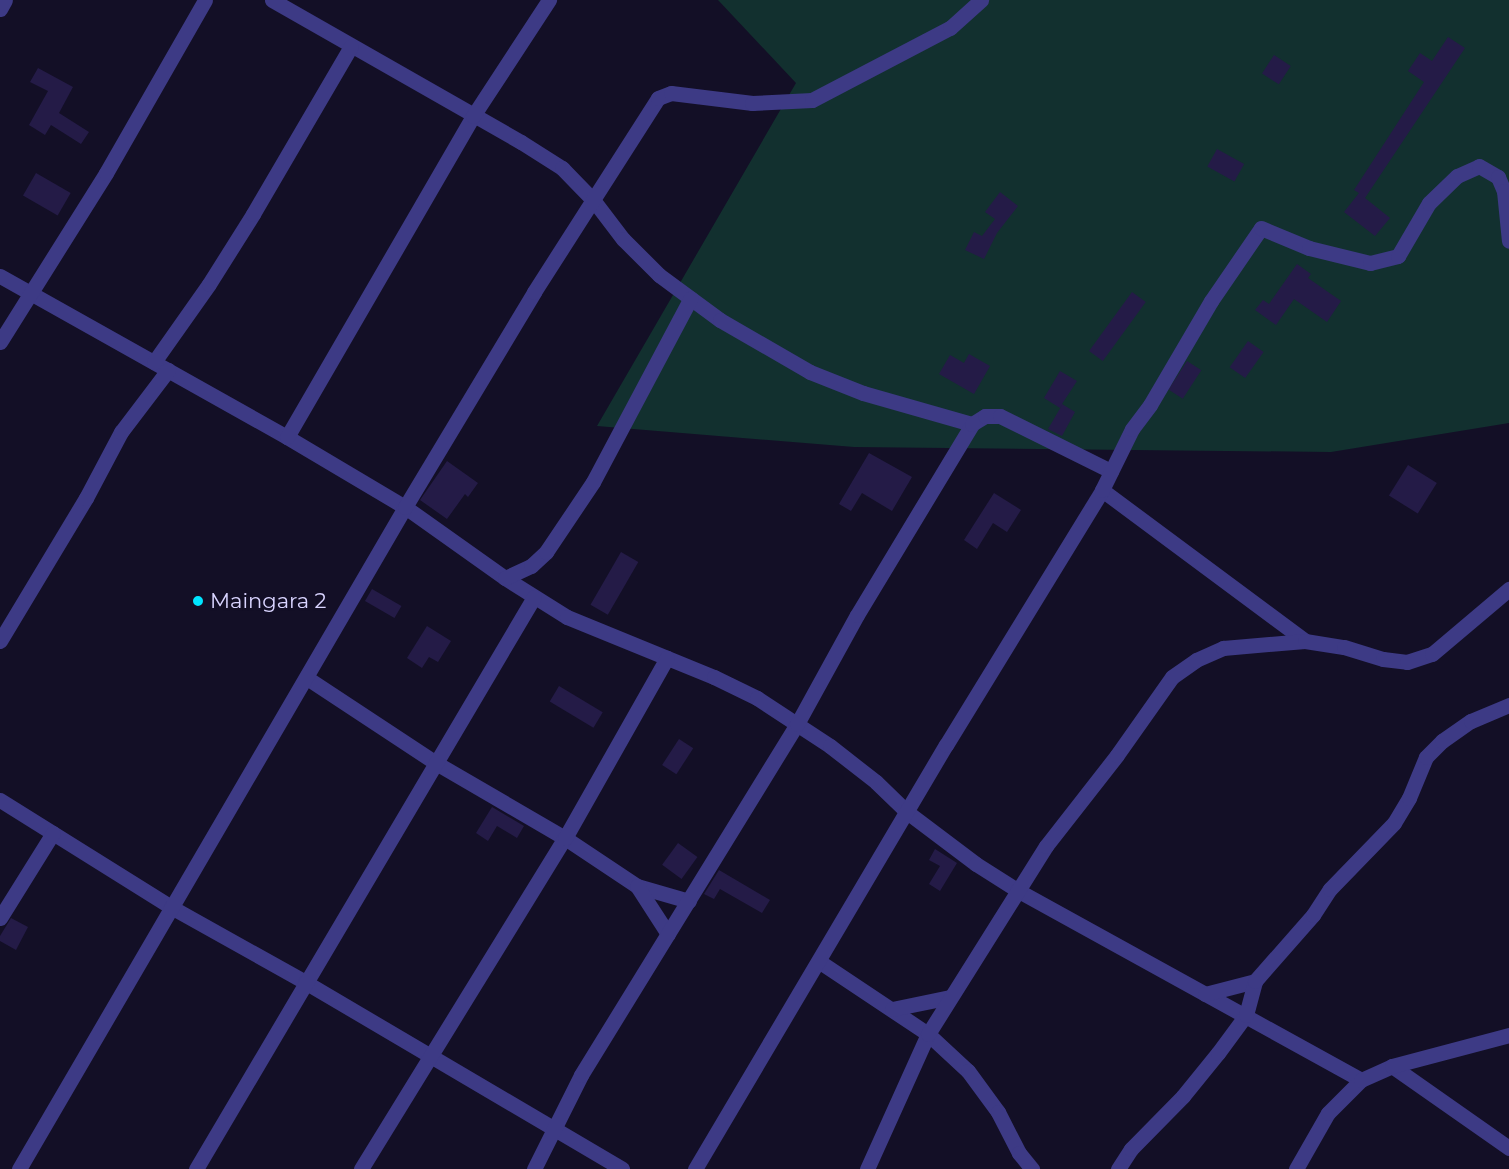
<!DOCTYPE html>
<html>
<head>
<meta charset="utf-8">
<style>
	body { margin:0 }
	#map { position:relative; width:1509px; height:1169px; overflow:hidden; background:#130f26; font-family:Montserrat,sans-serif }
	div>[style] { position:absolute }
	.green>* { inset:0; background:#12302f }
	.building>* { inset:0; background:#241b47; transform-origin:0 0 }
	.minor>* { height:15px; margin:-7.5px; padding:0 7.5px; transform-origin:7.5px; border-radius:7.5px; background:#3d3a85 }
	.dots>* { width:16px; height:16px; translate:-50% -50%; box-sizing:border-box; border:3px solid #130f26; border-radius:50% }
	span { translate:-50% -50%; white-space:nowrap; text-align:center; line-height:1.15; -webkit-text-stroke:4.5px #130f26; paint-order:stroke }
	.poi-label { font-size:21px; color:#d9d4ff }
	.left { translate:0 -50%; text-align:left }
</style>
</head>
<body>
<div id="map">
	<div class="green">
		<i style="clip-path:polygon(718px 0,1509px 0,1509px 423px,1331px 452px,854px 447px,597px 426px,796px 83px)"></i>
	</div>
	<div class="building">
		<i style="clip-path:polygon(1448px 37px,1465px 48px,1365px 198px,1390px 218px,1375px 236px,1344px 212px,1359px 193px,1354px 190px,1424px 82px,1408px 71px,1420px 53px,1432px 61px)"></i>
		<i style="left:1274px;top:55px;width:20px;height:22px;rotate:33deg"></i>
		<i style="clip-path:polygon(38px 68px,73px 87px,59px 113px,89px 132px,81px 144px,51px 125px,45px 135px,29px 125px,48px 91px,30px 82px)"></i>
		<i style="left:1217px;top:149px;width:31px;height:20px;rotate:29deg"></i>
		<i style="left:36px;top:173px;width:40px;height:26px;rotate:30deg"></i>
		<i style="clip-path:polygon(1000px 192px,1018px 206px,997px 233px,984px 259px,965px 250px,974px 232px,982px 236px,995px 219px,985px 212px)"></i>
		<i style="clip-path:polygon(1297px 264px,1311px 274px,1308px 278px,1341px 301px,1327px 322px,1294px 299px,1276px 325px,1255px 310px,1263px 300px,1269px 304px)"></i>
		<i style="left:1132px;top:292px;width:17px;height:73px;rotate:36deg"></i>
		<i style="left:1248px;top:341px;width:19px;height:32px;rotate:35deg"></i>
		<i style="clip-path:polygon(969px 354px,990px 366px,974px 394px,939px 374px,950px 355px,964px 363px)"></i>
		<i style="left:1187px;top:361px;width:17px;height:34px;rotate:33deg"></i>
		<i style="clip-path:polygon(1060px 371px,1077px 381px,1062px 404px,1075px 412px,1062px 436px,1048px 429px,1062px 405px,1060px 408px,1044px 398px)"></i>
		<i style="clip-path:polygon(869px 453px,912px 477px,892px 511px,862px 493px,851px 511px,839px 504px)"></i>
		<i style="clip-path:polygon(447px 461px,478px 483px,468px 497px,465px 494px,447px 519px,420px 500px)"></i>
		<i style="left:1408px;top:465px;width:34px;height:36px;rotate:32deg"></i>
		<i style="clip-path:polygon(994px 493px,1021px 510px,1007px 532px,993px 523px,977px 549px,964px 540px)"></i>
		<i style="left:621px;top:552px;width:20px;height:61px;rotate:30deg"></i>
		<i style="left:372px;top:589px;width:34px;height:14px;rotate:30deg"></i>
		<i style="clip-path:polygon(427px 626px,451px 641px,438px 662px,429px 657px,422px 668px,407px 658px)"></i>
		<i style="left:559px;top:686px;width:51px;height:18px;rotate:31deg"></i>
		<i style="left:679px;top:739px;width:17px;height:31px;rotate:33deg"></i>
		<i style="clip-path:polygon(492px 807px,524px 826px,517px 838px,497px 826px,488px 841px,476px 833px)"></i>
		<i style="left:678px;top:843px;width:24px;height:27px;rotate:36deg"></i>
		<i style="clip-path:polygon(935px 849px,957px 863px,940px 891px,929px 884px,940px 866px,929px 860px)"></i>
		<i style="clip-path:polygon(719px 870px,770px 900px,762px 913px,720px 889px,714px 899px,704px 894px)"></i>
		<i style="clip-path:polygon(11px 918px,28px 927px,16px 950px,0 941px,0 936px)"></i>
	</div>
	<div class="minor">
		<i style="left:272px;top:0;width:287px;rotate:29.7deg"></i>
		<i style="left:521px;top:142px;width:49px;rotate:32.4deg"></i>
		<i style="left:562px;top:168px;width:46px;rotate:45.9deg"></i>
		<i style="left:594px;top:201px;width:48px;rotate:52.7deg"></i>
		<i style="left:623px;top:239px;width:51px;rotate:45deg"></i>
		<i style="left:659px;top:275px;width:76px;rotate:36.4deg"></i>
		<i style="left:720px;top:320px;width:104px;rotate:30deg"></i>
		<i style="left:810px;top:372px;width:57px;rotate:21.6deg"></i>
		<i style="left:863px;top:393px;width:113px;rotate:15.9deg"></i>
		<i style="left:0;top:9px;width:10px;rotate:-61deg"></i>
		<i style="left:0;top:276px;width:329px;rotate:29.3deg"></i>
		<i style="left:287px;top:437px;width:137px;rotate:30.7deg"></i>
		<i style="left:405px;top:507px;width:123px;rotate:35.4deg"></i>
		<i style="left:505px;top:578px;width:73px;rotate:32.2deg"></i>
		<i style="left:567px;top:617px;width:159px;rotate:22.2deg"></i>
		<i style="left:714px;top:677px;width:48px;rotate:26deg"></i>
		<i style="left:757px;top:698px;width:87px;rotate:33.3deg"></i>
		<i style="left:830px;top:746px;width:58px;rotate:38deg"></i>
		<i style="left:876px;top:782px;width:43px;rotate:44.1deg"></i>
		<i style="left:907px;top:812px;width:86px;rotate:37deg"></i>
		<i style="left:976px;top:864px;width:49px;rotate:32.4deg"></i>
		<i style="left:1017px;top:890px;width:393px;rotate:28.9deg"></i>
		<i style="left:0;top:342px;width:199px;rotate:-57.9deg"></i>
		<i style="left:106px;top:173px;width:199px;rotate:-60.2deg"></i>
		<i style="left:154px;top:362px;width:95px;rotate:-54.8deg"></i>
		<i style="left:209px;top:284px;width:83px;rotate:-57.8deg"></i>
		<i style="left:253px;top:214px;width:194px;rotate:-59.7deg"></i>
		<i style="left:287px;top:437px;width:371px;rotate:-59.9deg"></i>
		<i style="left:473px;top:116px;width:139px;rotate:-56.8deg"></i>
		<i style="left:1102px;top:490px;width:253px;rotate:36.6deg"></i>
		<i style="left:505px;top:578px;width:29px;rotate:-25deg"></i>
		<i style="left:531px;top:566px;width:21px;rotate:-43deg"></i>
		<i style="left:546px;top:552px;width:84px;rotate:-56.1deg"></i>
		<i style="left:593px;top:482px;width:208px;rotate:-62deg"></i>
		<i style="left:0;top:641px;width:167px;rotate:-59deg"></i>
		<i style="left:86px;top:498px;width:75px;rotate:-62.1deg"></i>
		<i style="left:121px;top:432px;width:78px;rotate:-52.8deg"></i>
		<i style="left:307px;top:678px;width:154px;rotate:33.4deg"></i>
		<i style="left:436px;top:763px;width:149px;rotate:30.2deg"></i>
		<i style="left:565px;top:838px;width:87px;rotate:33.7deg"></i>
		<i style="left:637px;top:886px;width:54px;rotate:16.1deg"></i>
		<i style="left:0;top:800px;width:202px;rotate:32deg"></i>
		<i style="left:171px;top:907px;width:154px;rotate:29.2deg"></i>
		<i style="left:305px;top:982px;width:368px;rotate:30.5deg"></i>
		<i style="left:637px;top:886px;width:57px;rotate:57.1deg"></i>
		<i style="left:0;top:918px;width:100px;rotate:-58.1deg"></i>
		<i style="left:820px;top:962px;width:130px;rotate:33.7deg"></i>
		<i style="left:928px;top:1034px;width:54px;rotate:42.8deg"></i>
		<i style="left:968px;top:1071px;width:51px;rotate:53.8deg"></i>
		<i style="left:998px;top:1112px;width:46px;rotate:62.9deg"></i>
		<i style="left:1019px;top:1153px;width:21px;rotate:51deg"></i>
		<i style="left:1205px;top:994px;width:52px;rotate:-14.6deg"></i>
		<i style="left:892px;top:1009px;width:59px;rotate:-11.7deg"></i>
		<i style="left:1392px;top:1066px;width:143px;rotate:35deg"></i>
		<i style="left:19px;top:1169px;width:766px;rotate:-59.75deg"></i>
		<i style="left:405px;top:507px;width:251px;rotate:-59deg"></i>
		<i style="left:534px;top:292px;width:230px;rotate:-57.4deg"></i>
		<i style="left:658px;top:98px;width:14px;rotate:-21deg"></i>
		<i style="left:671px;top:93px;width:82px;rotate:7deg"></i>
		<i style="left:752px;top:103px;width:60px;rotate:-2.9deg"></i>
		<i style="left:812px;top:100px;width:156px;rotate:-27.6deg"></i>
		<i style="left:950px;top:28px;width:42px;rotate:-42.1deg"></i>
		<i style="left:196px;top:1169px;width:664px;rotate:-59.42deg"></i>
		<i style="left:361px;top:1169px;width:389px;rotate:-58.4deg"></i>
		<i style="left:565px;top:838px;width:207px;rotate:-60.5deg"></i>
		<i style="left:534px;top:1169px;width:105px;rotate:-63.4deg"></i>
		<i style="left:581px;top:1075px;width:412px;rotate:-58.4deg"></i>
		<i style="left:797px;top:724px;width:124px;rotate:-61.2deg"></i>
		<i style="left:857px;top:615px;width:223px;rotate:-58.9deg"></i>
		<i style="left:972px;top:424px;width:15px;rotate:-32deg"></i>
		<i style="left:985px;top:416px;width:15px"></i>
		<i style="left:1000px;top:416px;width:124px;rotate:26.4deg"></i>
		<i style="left:695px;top:1169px;width:493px;rotate:-59.4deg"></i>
		<i style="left:946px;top:745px;width:299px;rotate:-58.5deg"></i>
		<i style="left:1102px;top:490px;width:68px;rotate:-63.8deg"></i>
		<i style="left:1132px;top:429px;width:30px;rotate:-53deg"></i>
		<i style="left:1150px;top:405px;width:121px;rotate:-59.6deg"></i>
		<i style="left:1211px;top:301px;width:88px;rotate:-55.6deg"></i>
		<i style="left:1261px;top:228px;width:52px;rotate:22.6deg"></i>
		<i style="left:1309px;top:248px;width:63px;rotate:13.8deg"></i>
		<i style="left:1370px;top:263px;width:29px;rotate:-14deg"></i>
		<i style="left:1398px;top:256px;width:61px;rotate:-59.7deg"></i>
		<i style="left:1429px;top:203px;width:39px;rotate:-44deg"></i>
		<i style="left:1457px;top:176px;width:24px;rotate:-24deg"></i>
		<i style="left:1479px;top:166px;width:22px;rotate:30deg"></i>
		<i style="left:1498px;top:177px;width:15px;rotate:67deg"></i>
		<i style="left:1504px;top:191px;width:50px;rotate:84.3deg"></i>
		<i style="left:867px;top:1169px;width:148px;rotate:-65.7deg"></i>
		<i style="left:928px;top:1034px;width:222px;rotate:-57.9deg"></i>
		<i style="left:1046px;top:846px;width:115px;rotate:-52deg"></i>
		<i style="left:1117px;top:755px;width:95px;rotate:-54.8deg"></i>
		<i style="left:1172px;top:677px;width:29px;rotate:-35deg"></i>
		<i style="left:1196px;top:660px;width:30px;rotate:-24deg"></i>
		<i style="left:1223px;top:648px;width:82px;rotate:-4.9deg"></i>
		<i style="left:1305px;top:641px;width:39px;rotate:9deg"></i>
		<i style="left:1344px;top:647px;width:41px;rotate:17.1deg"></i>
		<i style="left:1383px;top:659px;width:24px;rotate:7deg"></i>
		<i style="left:1407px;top:662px;width:26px;rotate:-18deg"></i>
		<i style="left:1432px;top:654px;width:101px;rotate:-40.2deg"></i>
		<i style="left:1118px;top:1169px;width:24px;rotate:-57deg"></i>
		<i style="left:1131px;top:1149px;width:74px;rotate:-45.5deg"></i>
		<i style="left:1183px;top:1096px;width:55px;rotate:-50.9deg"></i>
		<i style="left:1218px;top:1053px;width:47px;rotate:-53.6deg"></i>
		<i style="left:1246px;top:1015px;width:35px;rotate:-75deg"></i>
		<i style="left:1255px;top:981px;width:88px;rotate:-48.7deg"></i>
		<i style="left:1313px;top:915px;width:31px;rotate:-57deg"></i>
		<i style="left:1330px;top:889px;width:92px;rotate:-45.9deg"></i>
		<i style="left:1394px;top:823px;width:29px;rotate:-59deg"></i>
		<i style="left:1409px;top:798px;width:44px;rotate:-67.5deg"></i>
		<i style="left:1426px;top:757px;width:23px;rotate:-45deg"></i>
		<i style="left:1442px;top:741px;width:35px;rotate:-35deg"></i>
		<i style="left:1471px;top:721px;width:41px;rotate:-22.8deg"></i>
		<i style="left:1296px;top:1169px;width:64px;rotate:-60.3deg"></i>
		<i style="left:1328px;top:1113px;width:47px;rotate:-45deg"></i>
		<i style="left:1361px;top:1080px;width:34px;rotate:-24deg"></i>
		<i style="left:1392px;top:1066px;width:121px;rotate:-14.8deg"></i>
	</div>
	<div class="dots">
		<i style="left:198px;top:601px;background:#00e5ff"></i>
	</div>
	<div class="poi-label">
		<span class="left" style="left:210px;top:601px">Maingara 2</span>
	</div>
</div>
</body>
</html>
